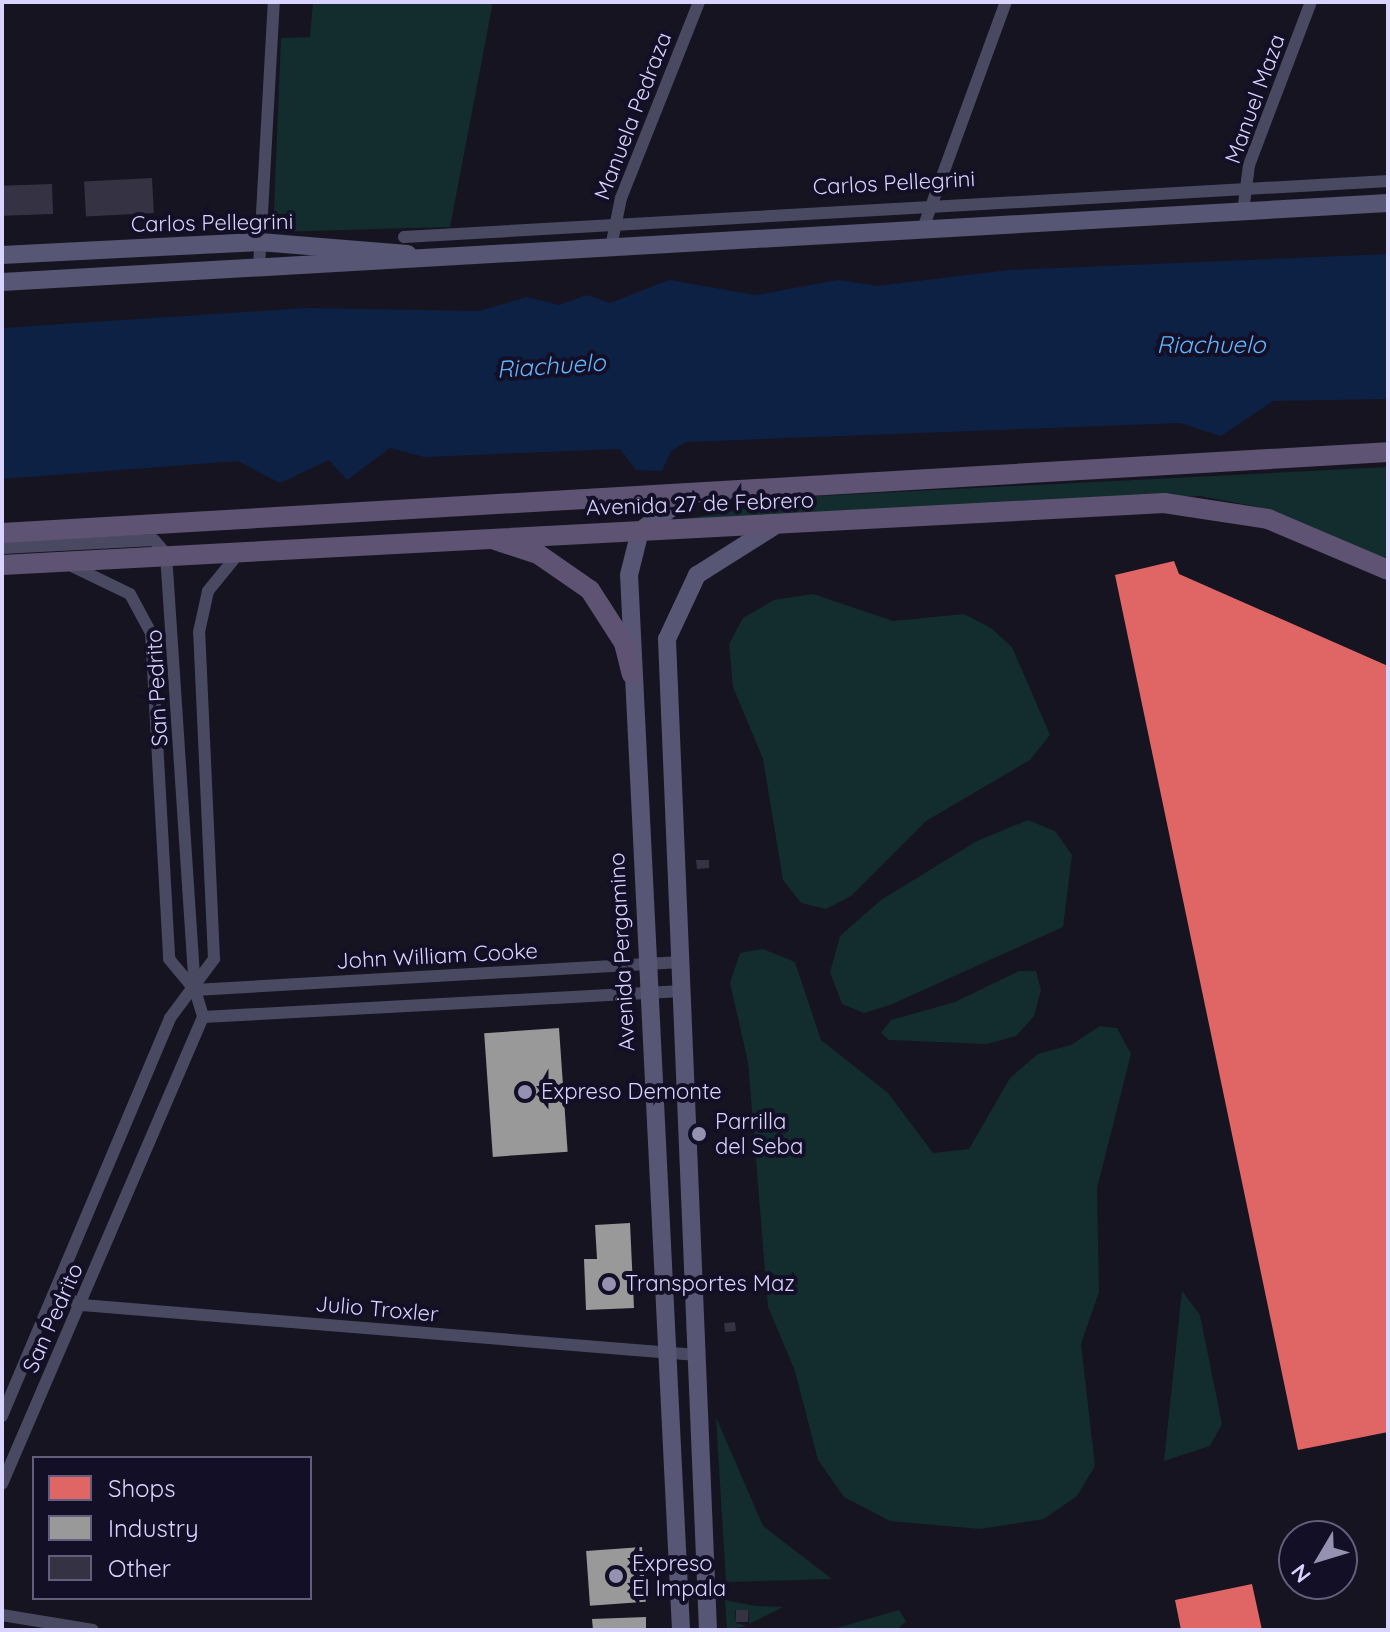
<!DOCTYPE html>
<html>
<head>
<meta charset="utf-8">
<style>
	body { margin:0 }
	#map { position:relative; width:1390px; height:1632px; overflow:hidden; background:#161421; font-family:Quicksand,sans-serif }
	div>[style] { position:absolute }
	.green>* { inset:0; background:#132c2d }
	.water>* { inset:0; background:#0d2144 }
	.shops>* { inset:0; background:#e06666 }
	.industry>* { inset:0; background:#999; transform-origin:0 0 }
	.building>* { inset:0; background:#343243; transform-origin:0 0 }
	.minor>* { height:12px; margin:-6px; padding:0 6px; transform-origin:6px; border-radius:6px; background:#4a4962 }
	.secondary>* { height:18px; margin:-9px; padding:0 9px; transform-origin:9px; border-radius:9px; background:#575674 }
	.primary>* { height:20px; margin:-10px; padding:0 10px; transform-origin:10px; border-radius:10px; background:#5e5373 }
	.dots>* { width:22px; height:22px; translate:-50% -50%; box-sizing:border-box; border:4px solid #130f26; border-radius:50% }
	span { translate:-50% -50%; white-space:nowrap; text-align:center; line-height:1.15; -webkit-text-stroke:8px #130f26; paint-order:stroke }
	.street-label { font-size:22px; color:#d9d4ff }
	.poi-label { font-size:22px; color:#d9d4ff }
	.left { translate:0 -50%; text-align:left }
	.water-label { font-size:24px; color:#62b6ff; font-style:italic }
	.frame { position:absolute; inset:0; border:4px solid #d9d4ff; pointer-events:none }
	.legend { position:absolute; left:32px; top:1456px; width:280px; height:144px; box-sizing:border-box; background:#130f26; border:2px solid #625e7d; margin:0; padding:10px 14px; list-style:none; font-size:24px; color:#d9d4ff }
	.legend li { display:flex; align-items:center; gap:16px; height:40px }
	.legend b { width:40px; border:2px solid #625e7d }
	.north { position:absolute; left:1278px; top:1520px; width:80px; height:80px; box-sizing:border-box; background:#130f26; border:2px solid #625e7d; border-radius:50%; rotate:232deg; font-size:22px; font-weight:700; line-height:32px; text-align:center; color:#d9d4ff }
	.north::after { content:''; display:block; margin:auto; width:28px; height:36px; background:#9591b1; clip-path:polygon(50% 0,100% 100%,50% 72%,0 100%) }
</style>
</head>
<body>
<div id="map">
	<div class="green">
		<i style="clip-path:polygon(313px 2px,493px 2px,450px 227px,273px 232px,281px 38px,310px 37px)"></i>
		<i style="clip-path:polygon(1388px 467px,1388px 562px,1258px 507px,1200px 496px,668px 522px,817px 496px)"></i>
		<i style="clip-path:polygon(813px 594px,893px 621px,964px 614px,991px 628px,1012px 647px,1050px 735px,1030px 760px,926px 821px,851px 896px,826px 909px,801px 903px,783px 880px,763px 759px,733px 687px,729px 644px,743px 618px,774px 600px)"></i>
		<i style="clip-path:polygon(1028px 820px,1055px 831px,1072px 855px,1063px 927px,890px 1005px,864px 1013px,842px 1004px,830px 972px,840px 936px,881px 900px,977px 841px)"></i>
		<i style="clip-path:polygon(763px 949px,795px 962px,821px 1040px,888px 1093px,933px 1153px,969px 1149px,1010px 1078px,1038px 1054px,1071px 1045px,1100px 1026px,1117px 1028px,1131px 1054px,1097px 1188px,1099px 1292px,1081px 1344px,1095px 1466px,1077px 1496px,1044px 1519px,980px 1529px,890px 1521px,844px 1497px,818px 1460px,795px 1371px,768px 1307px,748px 1062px,730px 983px,740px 953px)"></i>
		<i style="clip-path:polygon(1019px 971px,1036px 971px,1041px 990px,1034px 1016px,1016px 1036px,987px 1044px,889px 1040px,881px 1033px,891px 1020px,955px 1002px)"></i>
		<i style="clip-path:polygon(1182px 1291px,1200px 1315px,1222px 1424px,1210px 1446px,1164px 1461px)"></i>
		<i style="clip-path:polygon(716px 1417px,763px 1526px,832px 1579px,726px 1582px)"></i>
		<i style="clip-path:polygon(725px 1600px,756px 1606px,783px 1607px,749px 1624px,748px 1610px,735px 1610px,736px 1623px,747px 1626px,727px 1630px)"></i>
		<i style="clip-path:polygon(899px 1610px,906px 1621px,897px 1630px,830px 1630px)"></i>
	</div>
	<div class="water">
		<i style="clip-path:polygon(1388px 254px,1388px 399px,1273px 401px,1221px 436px,1180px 423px,686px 442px,671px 451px,662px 471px,636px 470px,620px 449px,424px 457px,390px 448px,347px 480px,329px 460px,280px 483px,238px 461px,2px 479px,2px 328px,307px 308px,479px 311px,527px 297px,559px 305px,587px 295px,610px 303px,669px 280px,756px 295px,838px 280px,877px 286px,1009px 270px)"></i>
	</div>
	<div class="shops">
		<i style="clip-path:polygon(1174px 561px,1179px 574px,1388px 666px,1388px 1432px,1298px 1450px,1115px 575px)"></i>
		<i style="clip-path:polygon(1252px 1584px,1262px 1630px,1181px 1630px,1175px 1600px)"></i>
	</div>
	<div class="industry">
		<i style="left:559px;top:1028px;width:124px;height:75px;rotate:86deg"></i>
		<i style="clip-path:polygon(630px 1223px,634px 1308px,586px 1310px,584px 1259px,597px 1259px,595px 1225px)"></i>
		<i style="left:642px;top:1547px;width:55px;height:56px;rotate:86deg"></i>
		<i style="clip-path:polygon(646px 1617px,646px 1630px,593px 1630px,592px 1619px)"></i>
	</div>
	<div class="building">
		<i style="left:152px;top:178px;width:35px;height:68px;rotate:87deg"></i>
		<i style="left:52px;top:184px;width:30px;height:50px;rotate:88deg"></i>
		<i style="clip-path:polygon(696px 860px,709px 860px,709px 868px,697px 869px)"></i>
		<i style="left:735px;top:1322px;width:9px;height:11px;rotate:84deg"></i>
		<i style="left:748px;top:1610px;width:12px;height:12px;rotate:90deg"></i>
	</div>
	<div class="minor">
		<i style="left:1243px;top:212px;width:47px;rotate:-82.7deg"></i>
		<i style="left:1249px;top:165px;width:174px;rotate:-69.2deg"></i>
		<i style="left:922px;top:231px;width:244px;rotate:-69.9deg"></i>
		<i style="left:404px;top:237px;width:986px;rotate:-3.26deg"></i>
		<i style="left:611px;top:247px;width:50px;rotate:-78.5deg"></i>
		<i style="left:621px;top:198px;width:211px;rotate:-68.3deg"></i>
		<i style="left:259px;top:267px;width:265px;rotate:-86.8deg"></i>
		<i style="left:2px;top:548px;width:152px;rotate:-3deg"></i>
		<i style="left:154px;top:540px;width:18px;rotate:49deg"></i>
		<i style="left:166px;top:554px;width:437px;rotate:86.2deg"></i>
		<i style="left:195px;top:990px;width:28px;rotate:73deg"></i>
		<i style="left:203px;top:1017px;width:508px;rotate:113.29deg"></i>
		<i style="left:72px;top:566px;width:64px;rotate:25.8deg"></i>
		<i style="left:130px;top:594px;width:44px;rotate:61.7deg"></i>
		<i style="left:151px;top:633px;width:326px;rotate:86.8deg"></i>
		<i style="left:169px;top:959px;width:40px;rotate:50deg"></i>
		<i style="left:195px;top:990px;width:487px;rotate:-3.3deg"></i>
		<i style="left:203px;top:1017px;width:480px;rotate:-3.1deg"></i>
		<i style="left:56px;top:1293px;width:29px;rotate:25deg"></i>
		<i style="left:82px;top:1305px;width:617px;rotate:4.65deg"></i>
		<i style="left:2px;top:1416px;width:432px;rotate:-67.1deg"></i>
		<i style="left:170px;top:1018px;width:74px;rotate:-53.3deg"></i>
		<i style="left:214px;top:959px;width:327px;rotate:-92.6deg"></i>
		<i style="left:199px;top:632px;width:42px;rotate:-77.6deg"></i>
		<i style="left:208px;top:591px;width:49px;rotate:-50.8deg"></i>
		<i style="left:2px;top:1615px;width:92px;rotate:9.4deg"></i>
	</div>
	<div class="secondary">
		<i style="left:2px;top:255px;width:257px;rotate:-2.9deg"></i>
		<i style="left:259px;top:242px;width:149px;rotate:4.6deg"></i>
		<i style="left:2px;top:282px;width:1388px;rotate:-3.26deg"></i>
		<i style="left:681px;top:1630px;width:1056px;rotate:-92.82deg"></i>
		<i style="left:629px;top:575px;width:45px;rotate:-76deg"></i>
		<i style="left:640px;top:531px;width:64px;rotate:-36.2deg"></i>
		<i style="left:708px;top:1630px;width:992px;rotate:-92.37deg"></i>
		<i style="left:667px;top:639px;width:71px;rotate:-64.9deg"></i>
		<i style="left:697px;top:575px;width:90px;rotate:-32.3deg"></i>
	</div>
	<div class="primary">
		<i style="left:2px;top:533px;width:1388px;rotate:-3.34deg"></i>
		<i style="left:495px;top:540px;width:45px;rotate:18deg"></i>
		<i style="left:538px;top:554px;width:63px;rotate:34.7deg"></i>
		<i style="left:590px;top:590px;width:63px;rotate:57.3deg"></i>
		<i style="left:624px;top:643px;width:32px;rotate:76deg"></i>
		<i style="left:2px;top:565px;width:1164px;rotate:-3.05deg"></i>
		<i style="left:1164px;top:503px;width:105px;rotate:8.7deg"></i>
		<i style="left:1268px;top:519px;width:130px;rotate:23deg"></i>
	</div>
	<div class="dots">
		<i style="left:525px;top:1092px;background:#9591b1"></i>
		<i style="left:699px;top:1134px;background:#9591b1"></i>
		<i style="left:609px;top:1284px;background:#9591b1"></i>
		<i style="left:616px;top:1576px;background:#9591b1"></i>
	</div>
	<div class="street-label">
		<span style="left:1255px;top:99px;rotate:-70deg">Manuel Maza</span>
		<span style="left:633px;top:116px;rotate:-69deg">Manuela Pedraza</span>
		<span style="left:894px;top:183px;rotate:-3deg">Carlos Pellegrini</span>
		<span style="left:212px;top:223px;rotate:-1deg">Carlos Pellegrini</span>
		<span style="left:700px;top:504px;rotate:-2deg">Avenida 27 de Febrero</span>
		<span style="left:157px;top:688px;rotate:-93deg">San Pedrito</span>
		<span style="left:622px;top:952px;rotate:-93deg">Avenida Pergamino</span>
		<span style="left:437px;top:956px;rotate:-3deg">John William Cooke</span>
		<span style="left:377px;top:1309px;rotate:5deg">Julio Troxler</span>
		<span style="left:53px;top:1318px;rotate:-66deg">San Pedrito</span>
	</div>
	<div class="poi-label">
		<span class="left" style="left:541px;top:1092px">Expreso Demonte</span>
		<span class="left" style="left:715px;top:1134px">Parrilla<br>del Seba</span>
		<span class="left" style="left:625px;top:1284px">Transportes Maz</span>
		<span class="left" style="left:632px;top:1576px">Expreso<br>El Impala</span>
	</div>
	<div class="water-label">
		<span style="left:1211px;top:345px">Riachuelo</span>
		<span style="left:551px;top:366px;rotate:-4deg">Riachuelo</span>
	</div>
	<div class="frame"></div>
	<ul class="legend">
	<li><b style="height:22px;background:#e06666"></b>Shops</li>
	<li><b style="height:22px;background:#999"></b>Industry</li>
	<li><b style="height:22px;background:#343243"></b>Other</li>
	</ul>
	<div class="north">N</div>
</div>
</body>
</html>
